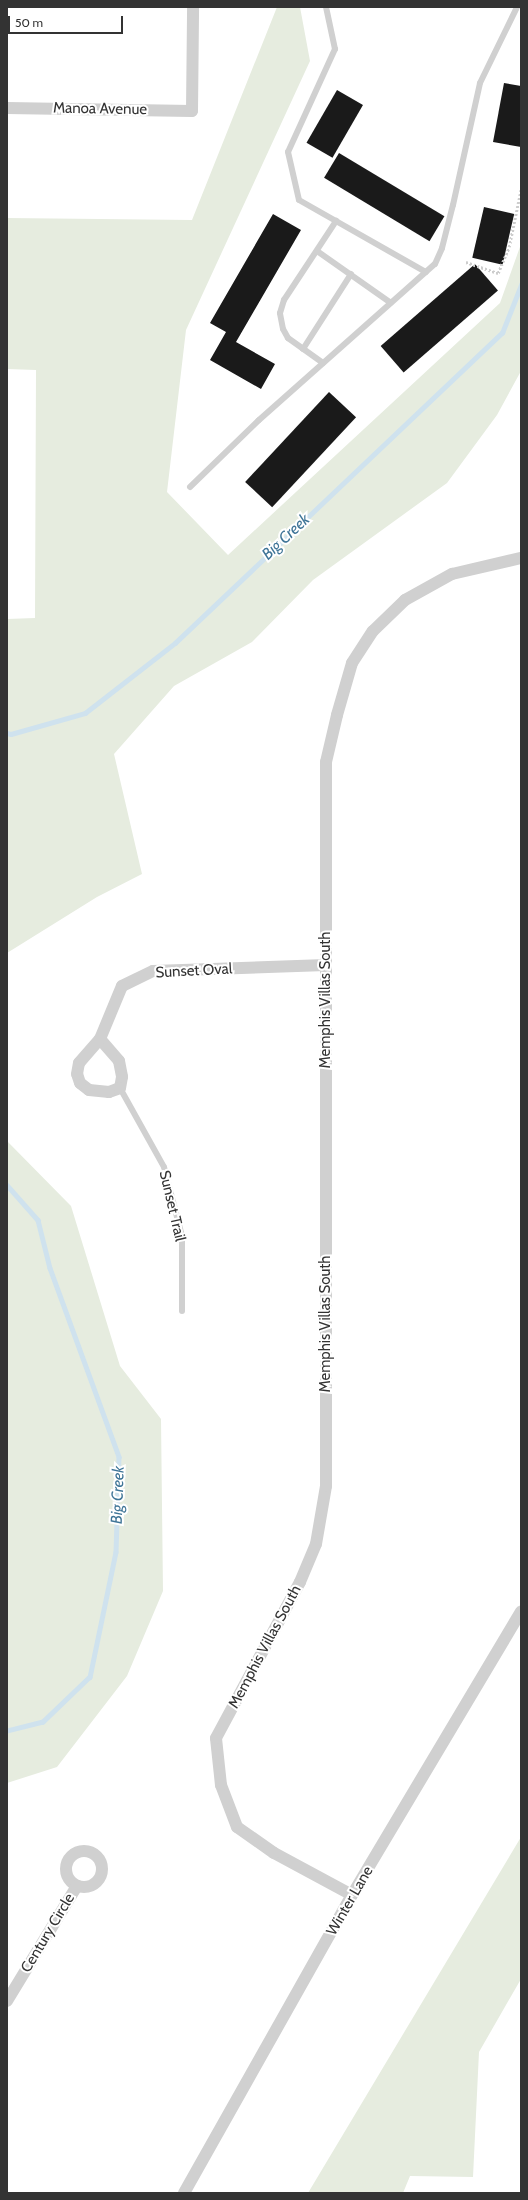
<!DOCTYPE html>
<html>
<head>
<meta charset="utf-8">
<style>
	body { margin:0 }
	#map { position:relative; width:528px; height:2200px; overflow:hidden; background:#fff; font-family:Cabin,sans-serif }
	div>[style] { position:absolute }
	.green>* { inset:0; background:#e6ecdf }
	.stream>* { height:4.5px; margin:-2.25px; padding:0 2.25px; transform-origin:2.25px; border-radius:2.25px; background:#cfe2ee }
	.building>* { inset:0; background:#1a1a1a; transform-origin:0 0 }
	.path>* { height:2.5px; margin-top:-1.25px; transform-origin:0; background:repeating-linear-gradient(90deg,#cdcdcd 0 2px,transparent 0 4px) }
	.service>* { height:6px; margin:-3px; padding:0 3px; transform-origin:3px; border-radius:3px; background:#d0d0d0 }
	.minor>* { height:12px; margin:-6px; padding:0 6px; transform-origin:6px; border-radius:6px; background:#d0d0d0 }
	.minor>.ring { margin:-6px; padding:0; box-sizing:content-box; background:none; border:12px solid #d0d0d0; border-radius:50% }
	span { translate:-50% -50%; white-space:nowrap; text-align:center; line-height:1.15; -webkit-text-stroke:4px #fff; paint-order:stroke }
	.street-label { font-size:15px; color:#333 }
	.water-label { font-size:16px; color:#3f7597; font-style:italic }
	.frame { position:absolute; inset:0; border:8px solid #333; pointer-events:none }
	.scale { position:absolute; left:8px; top:16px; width:115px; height:18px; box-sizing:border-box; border:2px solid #333; border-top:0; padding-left:5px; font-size:12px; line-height:14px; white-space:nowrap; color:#333; -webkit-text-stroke:3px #fff; paint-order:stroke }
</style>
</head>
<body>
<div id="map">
	<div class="green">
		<i style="clip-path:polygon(277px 7px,300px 7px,310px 61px,186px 330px,167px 492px,228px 555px,500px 303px,521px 244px,521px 371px,497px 415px,447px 483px,313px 580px,252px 642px,174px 686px,114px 754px,142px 874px,97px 897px,7px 953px,7px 619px,35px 618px,36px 370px,7px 369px,7px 218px,192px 220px)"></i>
		<i style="clip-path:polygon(7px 1141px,71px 1206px,120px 1366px,161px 1419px,163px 1591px,127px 1676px,57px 1767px,7px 1783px)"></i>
		<i style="clip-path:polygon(521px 1837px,521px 1979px,479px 2052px,473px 2177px,410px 2176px,403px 2193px,308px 2193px)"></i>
	</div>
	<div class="stream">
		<i style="left:7px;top:733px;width:4px;rotate:14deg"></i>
		<i style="left:11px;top:734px;width:77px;rotate:-15.8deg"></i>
		<i style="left:85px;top:713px;width:114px;rotate:-37.9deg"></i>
		<i style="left:175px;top:643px;width:451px;rotate:-43.5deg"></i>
		<i style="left:502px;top:333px;width:52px;rotate:-68.4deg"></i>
		<i style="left:7px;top:1185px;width:47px;rotate:48.5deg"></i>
		<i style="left:38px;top:1220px;width:49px;rotate:76deg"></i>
		<i style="left:50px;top:1268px;width:201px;rotate:69.9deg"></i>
		<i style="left:119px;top:1457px;width:95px;rotate:91.8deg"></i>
		<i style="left:116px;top:1552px;width:128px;rotate:101.7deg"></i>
		<i style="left:90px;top:1677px;width:65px;rotate:136.2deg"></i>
		<i style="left:43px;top:1722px;width:37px;rotate:166deg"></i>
	</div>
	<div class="building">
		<i style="clip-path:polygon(504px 83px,521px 86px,521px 147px,493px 142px)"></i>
		<i style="left:337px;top:90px;width:30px;height:61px;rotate:30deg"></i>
		<i style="left:339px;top:153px;width:123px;height:29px;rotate:31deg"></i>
		<i style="left:484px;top:207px;width:31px;height:52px;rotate:13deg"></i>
		<i style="clip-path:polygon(273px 214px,301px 230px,236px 342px,275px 364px,261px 389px,210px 360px,226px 332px,210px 323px)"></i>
		<i style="left:475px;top:264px;width:35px;height:125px;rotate:49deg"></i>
		<i style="left:329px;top:392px;width:37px;height:123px;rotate:43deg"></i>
	</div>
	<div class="path">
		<i style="left:466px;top:262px;width:34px;rotate:19deg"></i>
		<i style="left:498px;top:273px;width:28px;rotate:-67deg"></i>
		<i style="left:509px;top:247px;width:59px;rotate:-78.3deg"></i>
	</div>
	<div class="service">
		<i style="left:326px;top:7px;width:43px;rotate:77.9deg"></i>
		<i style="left:335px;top:49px;width:113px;rotate:114.5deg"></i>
		<i style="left:288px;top:152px;width:49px;rotate:77.1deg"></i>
		<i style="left:299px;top:200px;width:146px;rotate:29.6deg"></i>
		<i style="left:317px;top:251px;width:90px;rotate:35.1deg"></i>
		<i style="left:303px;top:349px;width:89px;rotate:-57.4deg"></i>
		<i style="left:323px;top:363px;width:43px;rotate:-144.5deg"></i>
		<i style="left:288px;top:338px;width:10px;rotate:-119deg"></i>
		<i style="left:283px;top:329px;width:16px;rotate:-101deg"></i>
		<i style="left:280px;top:313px;width:14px;rotate:-73deg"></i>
		<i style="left:284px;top:300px;width:95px;rotate:-56.6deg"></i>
		<i style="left:190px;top:487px;width:96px;rotate:-44.2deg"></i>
		<i style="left:259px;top:420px;width:235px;rotate:-41.6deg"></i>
		<i style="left:435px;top:264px;width:17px;rotate:-66deg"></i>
		<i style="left:442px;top:248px;width:44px;rotate:-75.7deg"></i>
		<i style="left:453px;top:205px;width:125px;rotate:-77.5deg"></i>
		<i style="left:480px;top:83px;width:85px;rotate:-64deg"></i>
		<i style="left:120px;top:1088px;width:90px;rotate:60.9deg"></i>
		<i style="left:164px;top:1167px;width:71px;rotate:75.4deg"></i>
		<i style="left:182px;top:1236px;width:75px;rotate:90deg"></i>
	</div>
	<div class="minor">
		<i style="left:7px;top:108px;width:185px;rotate:0.9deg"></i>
		<i style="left:192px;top:111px;width:104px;rotate:-89.4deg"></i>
		<i style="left:100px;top:1039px;width:29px;rotate:49deg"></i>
		<i style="left:119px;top:1061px;width:16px;rotate:79deg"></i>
		<i style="left:122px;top:1077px;width:11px;rotate:100deg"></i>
		<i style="left:120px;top:1088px;width:12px;rotate:160deg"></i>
		<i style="left:109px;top:1092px;width:20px;rotate:-174deg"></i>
		<i style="left:89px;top:1090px;width:11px;rotate:-142deg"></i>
		<i style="left:80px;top:1083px;width:9px;rotate:-108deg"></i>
		<i style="left:77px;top:1074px;width:11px;rotate:-80deg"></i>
		<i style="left:79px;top:1063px;width:32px;rotate:-49deg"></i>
		<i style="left:100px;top:1039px;width:57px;rotate:-67.5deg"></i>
		<i style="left:122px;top:986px;width:34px;rotate:-26deg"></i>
		<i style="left:153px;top:971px;width:173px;rotate:-2deg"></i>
		<i class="ring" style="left:66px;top:1851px;width:24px;height:24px"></i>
		<i style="left:352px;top:1895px;width:89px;rotate:-151.7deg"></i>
		<i style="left:274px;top:1853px;width:45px;rotate:-144.9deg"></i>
		<i style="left:237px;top:1827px;width:45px;rotate:-110.9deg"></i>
		<i style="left:221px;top:1785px;width:47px;rotate:-96.1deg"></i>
		<i style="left:216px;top:1738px;width:177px;rotate:-61.7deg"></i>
		<i style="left:300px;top:1582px;width:41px;rotate:-67.2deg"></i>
		<i style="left:316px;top:1544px;width:59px;rotate:-80.2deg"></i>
		<i style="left:326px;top:1486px;width:724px;rotate:-90deg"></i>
		<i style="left:326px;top:762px;width:48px;rotate:-76.8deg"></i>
		<i style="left:337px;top:715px;width:54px;rotate:-73.9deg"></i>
		<i style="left:352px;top:663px;width:38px;rotate:-57deg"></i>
		<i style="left:373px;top:631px;width:45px;rotate:-44.1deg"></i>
		<i style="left:405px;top:600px;width:54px;rotate:-29deg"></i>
		<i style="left:452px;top:574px;width:71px;rotate:-13.1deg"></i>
		<i style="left:7px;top:2001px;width:135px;rotate:-58.7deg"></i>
		<i style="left:184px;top:2193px;width:342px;rotate:-60.6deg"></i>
		<i style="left:352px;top:1895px;width:330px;rotate:-59.2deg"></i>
	</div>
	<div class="street-label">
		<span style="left:100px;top:109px;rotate:1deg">Manoa Avenue</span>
		<span style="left:194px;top:971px;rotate:-3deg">Sunset Oval</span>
		<span style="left:326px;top:1000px;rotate:-90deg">Memphis Villas South</span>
		<span style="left:172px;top:1206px;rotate:77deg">Sunset Trail</span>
		<span style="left:326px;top:1324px;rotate:-90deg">Memphis Villas South</span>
		<span style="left:265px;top:1647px;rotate:-62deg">Memphis Villas South</span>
		<span style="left:350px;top:1901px;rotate:-60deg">Winter Lane</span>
		<span style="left:48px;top:1933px;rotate:-59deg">Century Circle</span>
	</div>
	<div class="water-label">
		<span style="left:286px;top:537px;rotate:-43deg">Big Creek</span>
		<span style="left:118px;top:1495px;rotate:-88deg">Big Creek</span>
	</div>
	<div class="frame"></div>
	<div class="scale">50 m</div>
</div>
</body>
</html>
